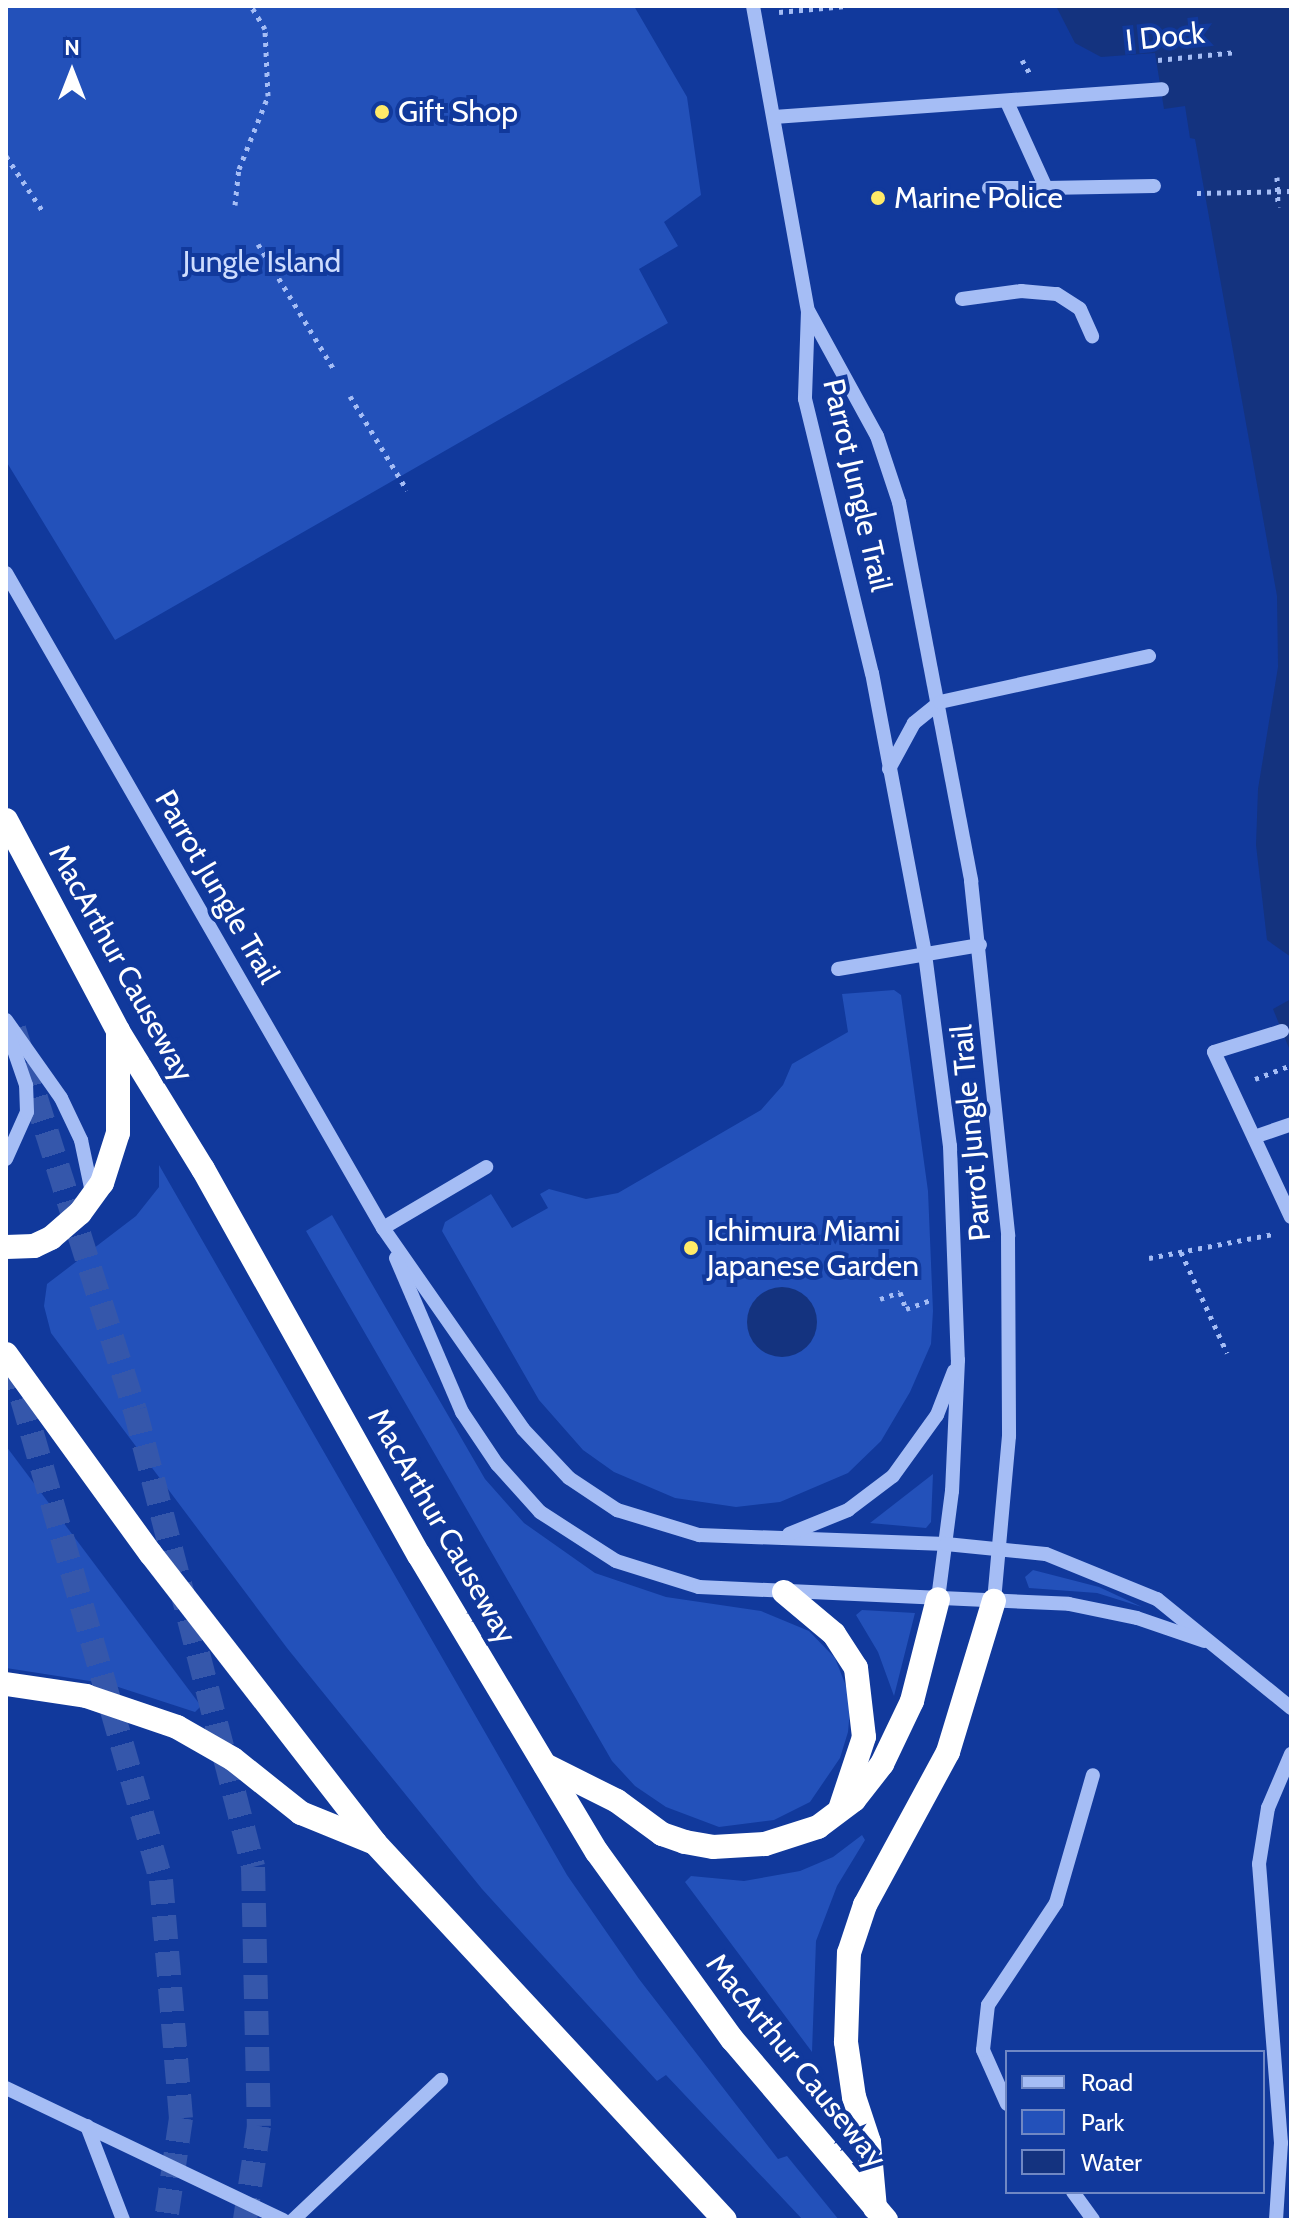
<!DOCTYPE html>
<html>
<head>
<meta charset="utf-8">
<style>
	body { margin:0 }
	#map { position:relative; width:1297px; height:2226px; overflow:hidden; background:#11399c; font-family:Cabin,sans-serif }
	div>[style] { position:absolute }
	.green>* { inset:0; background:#2351ba }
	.water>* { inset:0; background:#14337f }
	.round { border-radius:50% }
	.highway-tunnel>* { height:24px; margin-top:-12px; transform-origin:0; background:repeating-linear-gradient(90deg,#3557ab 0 24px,transparent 0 36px) }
	.path>* { height:5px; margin-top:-2.5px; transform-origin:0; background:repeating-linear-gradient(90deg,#a5bdf5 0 4px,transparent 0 10px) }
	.minor>* { height:14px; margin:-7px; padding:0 7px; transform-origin:7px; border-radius:7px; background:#a5bdf5 }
	.highway>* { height:24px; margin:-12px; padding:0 12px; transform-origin:12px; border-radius:12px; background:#fff }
	.dots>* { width:22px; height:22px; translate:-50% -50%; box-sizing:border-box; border:4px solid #11399c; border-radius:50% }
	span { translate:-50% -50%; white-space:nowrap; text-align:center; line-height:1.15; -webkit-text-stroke:8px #11399c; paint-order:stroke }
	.street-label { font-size:30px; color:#fff }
	.poi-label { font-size:30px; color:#fff }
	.left { translate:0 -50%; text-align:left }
	.park-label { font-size:30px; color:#cddcfe }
	.frame { position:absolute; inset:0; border:8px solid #fff; pointer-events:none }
	.legend { position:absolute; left:1005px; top:2050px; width:260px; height:144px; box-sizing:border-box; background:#11399c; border:2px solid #7088c4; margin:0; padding:10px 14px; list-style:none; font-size:24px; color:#fff }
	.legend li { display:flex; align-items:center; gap:16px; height:40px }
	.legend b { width:40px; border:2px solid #7088c4 }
	.north { position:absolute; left:32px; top:32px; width:80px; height:80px; -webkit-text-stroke:6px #11399c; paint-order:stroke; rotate:0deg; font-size:22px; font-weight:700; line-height:32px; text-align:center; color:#fff }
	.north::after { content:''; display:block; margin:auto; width:28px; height:36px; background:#fff; clip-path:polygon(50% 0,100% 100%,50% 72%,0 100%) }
</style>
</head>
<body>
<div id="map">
	<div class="green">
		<i style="clip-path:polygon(6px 6px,634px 6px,687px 97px,701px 195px,664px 222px,678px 246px,639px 269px,668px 323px,115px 640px,6px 461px)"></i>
		<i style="clip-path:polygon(894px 990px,901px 995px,928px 1191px,933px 1311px,931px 1344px,910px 1392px,881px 1441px,848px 1473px,780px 1502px,736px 1507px,675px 1498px,614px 1472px,583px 1450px,539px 1400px,442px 1231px,445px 1222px,491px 1194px,512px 1228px,548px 1208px,540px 1194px,549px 1189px,586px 1199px,618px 1193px,761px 1110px,783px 1085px,792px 1064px,848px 1032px,842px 994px)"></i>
		<i style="clip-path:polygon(159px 1165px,567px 1875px,639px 1979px,778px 2159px,787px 2156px,839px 2220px,803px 2220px,666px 2075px,657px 2081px,482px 1889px,287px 1648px,51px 1333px,44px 1306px,47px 1284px,136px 1216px,159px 1187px)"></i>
		<i style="clip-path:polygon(332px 1215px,485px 1479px,524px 1523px,595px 1573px,666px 1597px,761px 1611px,809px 1631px,835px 1658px,851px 1699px,848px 1732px,840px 1758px,810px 1802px,774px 1820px,719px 1827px,666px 1807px,635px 1786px,612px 1761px,306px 1231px)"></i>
		<i style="clip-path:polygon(6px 1446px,201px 1706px,195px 1712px,109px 1684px,6px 1668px)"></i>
		<i style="clip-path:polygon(933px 1474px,931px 1522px,926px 1528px,870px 1523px)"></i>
		<i style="clip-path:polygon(1033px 1570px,1099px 1587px,1142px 1607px,1097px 1593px,1029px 1588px,1025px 1577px)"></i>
		<i style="clip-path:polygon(862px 1610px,915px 1613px,894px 1696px,878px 1652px,856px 1615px)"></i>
		<i style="clip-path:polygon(862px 1835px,865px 1840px,837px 1886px,816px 1941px,812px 2052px,685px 1882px,691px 1876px,744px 1881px,800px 1871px,833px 1857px)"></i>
	</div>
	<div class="water">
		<i style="clip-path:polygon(1056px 6px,1291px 6px,1291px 957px,1267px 940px,1256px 845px,1258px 789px,1278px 667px,1277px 596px,1195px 139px,1190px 138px,1185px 106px,1164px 109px,1155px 53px,1101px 57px,1075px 43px)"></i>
		<i style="clip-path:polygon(1291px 999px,1291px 1053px,1273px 1009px)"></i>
		<i class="round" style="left:747px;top:1287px;width:70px;height:70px"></i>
	</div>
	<div class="highway-tunnel">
		<i style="left:14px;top:1029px;width:400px;rotate:72.4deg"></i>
		<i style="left:135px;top:1410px;width:472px;rotate:75.5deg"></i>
		<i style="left:253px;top:1867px;width:259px;rotate:88.7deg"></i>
		<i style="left:259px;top:2126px;width:95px;rotate:98.5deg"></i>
		<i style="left:12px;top:1364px;width:537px;rotate:73.89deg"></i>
		<i style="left:161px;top:1880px;width:239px;rotate:85.2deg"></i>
		<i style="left:181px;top:2118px;width:103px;rotate:98.4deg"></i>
	</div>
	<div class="path">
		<i style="left:779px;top:12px;width:67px;rotate:-5.1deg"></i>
		<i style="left:1022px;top:60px;width:16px;rotate:60deg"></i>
		<i style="left:1158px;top:60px;width:79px;rotate:-5.8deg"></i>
		<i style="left:6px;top:156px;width:65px;rotate:56.3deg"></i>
		<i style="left:1277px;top:177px;width:30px;rotate:88deg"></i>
		<i style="left:1197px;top:193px;width:94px;rotate:-1.2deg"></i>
		<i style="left:235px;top:205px;width:36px;rotate:-84deg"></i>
		<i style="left:239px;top:169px;width:79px;rotate:-68.3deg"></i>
		<i style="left:268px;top:96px;width:67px;rotate:-92.6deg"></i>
		<i style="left:265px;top:29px;width:27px;rotate:-121deg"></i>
		<i style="left:258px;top:244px;width:149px;rotate:58.8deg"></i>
		<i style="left:350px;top:396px;width:110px;rotate:58.8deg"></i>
		<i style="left:1255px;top:1079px;width:39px;rotate:-21deg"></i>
		<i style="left:1181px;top:1252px;width:111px;rotate:65.5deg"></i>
		<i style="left:1149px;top:1258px;width:127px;rotate:-10.9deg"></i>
		<i style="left:880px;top:1299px;width:21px;rotate:-19deg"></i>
		<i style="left:900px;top:1292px;width:18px;rotate:71deg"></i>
		<i style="left:906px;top:1309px;width:27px;rotate:-20deg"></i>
	</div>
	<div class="minor">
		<i style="left:753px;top:6px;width:310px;rotate:79.8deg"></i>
		<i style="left:808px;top:311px;width:88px;rotate:92deg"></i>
		<i style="left:805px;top:399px;width:282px;rotate:76.3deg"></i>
		<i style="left:872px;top:673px;width:286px;rotate:79.3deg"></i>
		<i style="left:925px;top:954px;width:194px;rotate:82.6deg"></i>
		<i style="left:950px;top:1146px;width:214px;rotate:87.9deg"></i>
		<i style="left:958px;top:1360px;width:131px;rotate:92.6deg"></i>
		<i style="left:952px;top:1491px;width:109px;rotate:97.4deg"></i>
		<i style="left:1007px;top:102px;width:94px;rotate:65.6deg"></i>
		<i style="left:1046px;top:188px;width:108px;rotate:-1.1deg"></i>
		<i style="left:774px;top:117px;width:389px;rotate:-4.1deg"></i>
		<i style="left:989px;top:188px;width:57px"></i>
		<i style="left:962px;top:299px;width:60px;rotate:-7.7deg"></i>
		<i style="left:1021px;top:291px;width:36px;rotate:5deg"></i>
		<i style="left:1057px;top:294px;width:27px;rotate:33deg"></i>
		<i style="left:1080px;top:309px;width:30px;rotate:66deg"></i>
		<i style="left:809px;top:312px;width:141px;rotate:61.3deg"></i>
		<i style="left:877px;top:436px;width:70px;rotate:71.6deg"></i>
		<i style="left:899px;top:502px;width:386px;rotate:79.2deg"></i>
		<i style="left:971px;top:881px;width:357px;rotate:84deg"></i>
		<i style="left:1008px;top:1236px;width:200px;rotate:89.7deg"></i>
		<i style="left:1009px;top:1436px;width:166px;rotate:95.2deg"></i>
		<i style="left:6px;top:573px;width:756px;rotate:60.08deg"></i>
		<i style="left:383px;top:1228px;width:245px;rotate:55.1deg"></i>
		<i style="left:523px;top:1429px;width:67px;rotate:46.8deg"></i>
		<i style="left:569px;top:1478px;width:58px;rotate:33.7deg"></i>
		<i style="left:617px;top:1510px;width:86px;rotate:17deg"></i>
		<i style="left:699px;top:1535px;width:247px;rotate:2.1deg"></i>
		<i style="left:946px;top:1544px;width:100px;rotate:5.7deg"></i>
		<i style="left:1046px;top:1554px;width:120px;rotate:22.1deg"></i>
		<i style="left:1157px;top:1599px;width:173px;rotate:39.1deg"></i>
		<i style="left:889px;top:769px;width:52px;rotate:-61.5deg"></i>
		<i style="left:914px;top:723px;width:33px;rotate:-39deg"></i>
		<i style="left:940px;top:702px;width:214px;rotate:-12.4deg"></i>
		<i style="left:838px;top:969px;width:144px;rotate:-9.6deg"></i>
		<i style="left:6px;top:1020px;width:95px;rotate:54.8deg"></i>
		<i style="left:61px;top:1098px;width:47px;rotate:64.5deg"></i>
		<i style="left:81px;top:1140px;width:58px;rotate:78.1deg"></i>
		<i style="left:1282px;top:1031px;width:71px;rotate:162.8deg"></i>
		<i style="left:1214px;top:1052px;width:182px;rotate:65deg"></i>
		<i style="left:1254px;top:1137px;width:39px;rotate:-19deg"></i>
		<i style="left:6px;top:1159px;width:51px;rotate:-65.9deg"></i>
		<i style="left:27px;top:1112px;width:27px;rotate:-92deg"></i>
		<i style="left:26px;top:1085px;width:61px;rotate:-109deg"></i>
		<i style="left:383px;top:1228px;width:120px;rotate:-30.6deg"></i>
		<i style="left:396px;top:1258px;width:168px;rotate:66.8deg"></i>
		<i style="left:462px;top:1412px;width:63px;rotate:56.1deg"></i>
		<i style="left:497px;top:1464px;width:64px;rotate:48.1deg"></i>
		<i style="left:540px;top:1512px;width:90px;rotate:32.8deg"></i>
		<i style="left:616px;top:1561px;width:87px;rotate:17.4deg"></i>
		<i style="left:699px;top:1587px;width:370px;rotate:2.6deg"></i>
		<i style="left:1069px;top:1604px;width:69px;rotate:11.6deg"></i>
		<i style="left:1137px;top:1618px;width:71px;rotate:18.9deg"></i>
		<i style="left:789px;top:1534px;width:64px;rotate:-22.1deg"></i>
		<i style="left:848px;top:1510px;width:56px;rotate:-37.1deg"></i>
		<i style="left:893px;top:1476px;width:75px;rotate:-54.2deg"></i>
		<i style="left:937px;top:1415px;width:47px;rotate:-68.9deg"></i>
		<i style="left:6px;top:2088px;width:307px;rotate:25.5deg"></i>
		<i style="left:1007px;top:2104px;width:59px;rotate:-114deg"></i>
		<i style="left:983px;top:2050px;width:45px;rotate:-83.7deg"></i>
		<i style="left:988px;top:2005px;width:123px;rotate:-56.3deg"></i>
		<i style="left:1056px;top:1903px;width:133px;rotate:-73.9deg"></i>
		<i style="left:87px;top:2126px;width:101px;rotate:69deg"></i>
		<i style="left:1073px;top:2192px;width:34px;rotate:54deg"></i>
		<i style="left:293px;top:2220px;width:204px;rotate:-43.4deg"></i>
		<i style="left:1276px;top:2220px;width:77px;rotate:-86.3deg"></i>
		<i style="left:1281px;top:2143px;width:280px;rotate:-94.5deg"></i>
		<i style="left:1259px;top:1864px;width:57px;rotate:-80.9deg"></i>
		<i style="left:1268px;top:1808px;width:59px;rotate:-66.9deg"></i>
	</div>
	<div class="highway">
		<i style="left:6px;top:820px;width:239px;rotate:62deg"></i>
		<i style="left:118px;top:1031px;width:162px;rotate:58.4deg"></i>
		<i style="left:203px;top:1169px;width:442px;rotate:60.8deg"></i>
		<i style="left:419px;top:1555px;width:346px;rotate:59.1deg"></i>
		<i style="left:597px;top:1852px;width:231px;rotate:54.2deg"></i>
		<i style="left:732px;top:2039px;width:238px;rotate:49.6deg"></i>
		<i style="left:6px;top:1247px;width:28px;rotate:-2deg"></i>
		<i style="left:34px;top:1246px;width:19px;rotate:-25deg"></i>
		<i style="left:51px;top:1238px;width:38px;rotate:-41deg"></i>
		<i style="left:80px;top:1213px;width:37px;rotate:-54deg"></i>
		<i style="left:102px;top:1183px;width:52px;rotate:-72.3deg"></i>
		<i style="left:118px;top:1133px;width:102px;rotate:-90deg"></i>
		<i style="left:6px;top:1354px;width:247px;rotate:54.1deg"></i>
		<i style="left:151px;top:1554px;width:366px;rotate:52.2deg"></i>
		<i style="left:375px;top:1843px;width:514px;rotate:47.13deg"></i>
		<i style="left:784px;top:1592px;width:65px;rotate:40deg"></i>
		<i style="left:834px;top:1634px;width:40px;rotate:57.1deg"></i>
		<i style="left:856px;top:1668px;width:69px;rotate:83.4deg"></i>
		<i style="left:864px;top:1737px;width:73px;rotate:108.4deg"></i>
		<i style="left:6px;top:1684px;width:81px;rotate:8.5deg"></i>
		<i style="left:86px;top:1696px;width:96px;rotate:18.8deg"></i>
		<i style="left:177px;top:1727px;width:64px;rotate:29.7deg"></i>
		<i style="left:233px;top:1759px;width:87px;rotate:38.5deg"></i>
		<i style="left:301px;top:1813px;width:80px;rotate:22.1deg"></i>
		<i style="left:545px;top:1765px;width:80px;rotate:26.6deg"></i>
		<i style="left:617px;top:1801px;width:56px;rotate:36.3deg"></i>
		<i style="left:662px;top:1834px;width:24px;rotate:19deg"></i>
		<i style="left:685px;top:1842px;width:28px;rotate:10deg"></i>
		<i style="left:713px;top:1847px;width:52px;rotate:-3.3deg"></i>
		<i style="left:765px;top:1844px;width:56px;rotate:-17.8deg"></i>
		<i style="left:818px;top:1827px;width:45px;rotate:-36.9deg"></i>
		<i style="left:854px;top:1800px;width:46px;rotate:-52.1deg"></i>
		<i style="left:882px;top:1764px;width:70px;rotate:-64.5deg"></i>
		<i style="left:912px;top:1701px;width:105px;rotate:-75.7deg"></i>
		<i style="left:875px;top:2208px;width:66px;rotate:-95.2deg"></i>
		<i style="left:869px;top:2142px;width:47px;rotate:-108.4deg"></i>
		<i style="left:854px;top:2097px;width:56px;rotate:-98.3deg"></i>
		<i style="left:846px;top:2042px;width:89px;rotate:-88.1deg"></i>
		<i style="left:849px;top:1953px;width:51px;rotate:-71.6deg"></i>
		<i style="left:865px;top:1905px;width:174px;rotate:-61.5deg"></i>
		<i style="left:948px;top:1752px;width:158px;rotate:-73.1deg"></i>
	</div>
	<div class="dots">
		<i style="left:382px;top:112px;background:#ffea68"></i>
		<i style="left:878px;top:198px;background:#ffea68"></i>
		<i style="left:691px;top:1248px;background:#ffea68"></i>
	</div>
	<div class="street-label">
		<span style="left:1165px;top:37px;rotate:-6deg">I Dock</span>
		<span style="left:857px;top:485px;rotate:77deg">Parrot Jungle Trail</span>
		<span style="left:217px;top:887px;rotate:60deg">Parrot Jungle Trail</span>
		<span style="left:121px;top:963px;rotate:61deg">MacArthur Causeway</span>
		<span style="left:971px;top:1133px;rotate:-95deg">Parrot Jungle Trail</span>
		<span style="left:442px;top:1526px;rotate:60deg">MacArthur Causeway</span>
		<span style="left:796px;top:2061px;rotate:51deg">MacArthur Causeway</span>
	</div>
	<div class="poi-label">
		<span class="left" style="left:398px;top:112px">Gift Shop</span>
		<span class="left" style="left:894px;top:198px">Marine Police</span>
		<span class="left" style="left:707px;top:1248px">Ichimura Miami<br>Japanese Garden</span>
	</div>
	<div class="park-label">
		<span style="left:262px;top:262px">Jungle Island</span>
	</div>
	<div class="frame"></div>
	<ul class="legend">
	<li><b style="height:10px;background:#a5bdf5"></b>Road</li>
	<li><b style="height:22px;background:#2351ba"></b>Park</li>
	<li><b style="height:22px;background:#14337f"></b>Water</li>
	</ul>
	<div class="north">N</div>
</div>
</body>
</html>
